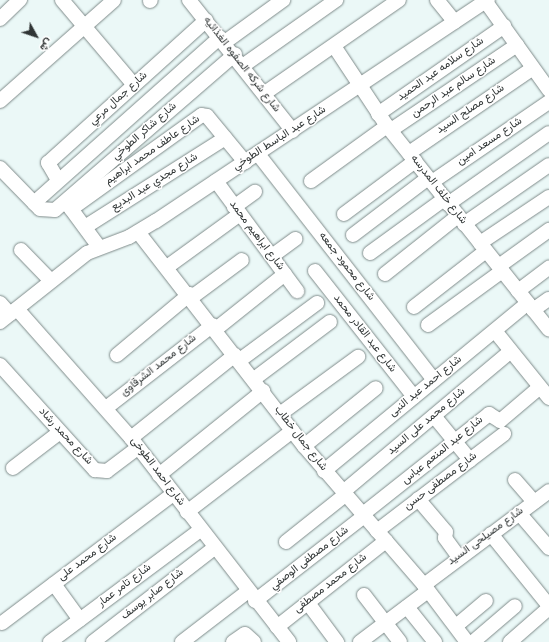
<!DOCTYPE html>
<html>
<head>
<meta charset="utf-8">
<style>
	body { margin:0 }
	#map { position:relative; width:549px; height:642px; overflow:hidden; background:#ebf8f7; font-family:Georgia,Vazirmatn,serif }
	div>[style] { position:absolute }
	.roads { filter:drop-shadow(0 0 1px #7f8b8a) drop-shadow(0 0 1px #7f8b8a) }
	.street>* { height:14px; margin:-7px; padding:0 7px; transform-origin:7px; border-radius:7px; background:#fff }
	span { translate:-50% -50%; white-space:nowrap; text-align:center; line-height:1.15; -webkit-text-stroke:3px #fff; paint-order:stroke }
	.street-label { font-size:11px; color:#303535 }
	.north { position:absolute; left:16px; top:16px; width:40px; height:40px; -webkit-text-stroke:3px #fff; paint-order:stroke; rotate:130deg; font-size:11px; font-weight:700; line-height:16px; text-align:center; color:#303535 }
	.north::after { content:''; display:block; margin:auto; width:14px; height:18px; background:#303535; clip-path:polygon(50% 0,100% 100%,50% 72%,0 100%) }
</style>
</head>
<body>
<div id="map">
	<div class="roads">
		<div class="street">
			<i style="left:62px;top:0;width:111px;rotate:49.7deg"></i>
			<i style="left:189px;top:0;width:167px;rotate:51.6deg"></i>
			<i style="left:437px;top:0;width:28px;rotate:51deg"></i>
			<i style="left:150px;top:1px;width:1px;rotate:-45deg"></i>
			<i style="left:486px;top:2px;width:108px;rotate:54.4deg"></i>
			<i style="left:0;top:19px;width:28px;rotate:-44deg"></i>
			<i style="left:225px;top:42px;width:72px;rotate:-35.9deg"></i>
			<i style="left:334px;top:46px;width:96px;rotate:56.5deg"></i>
			<i style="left:387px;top:126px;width:260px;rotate:51.5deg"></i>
			<i style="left:244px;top:65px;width:113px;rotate:-35.2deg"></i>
			<i style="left:265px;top:93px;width:163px;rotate:-34.8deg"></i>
			<i style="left:0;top:101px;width:152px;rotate:-41.5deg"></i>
			<i style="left:378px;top:114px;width:154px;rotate:-34.9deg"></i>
			<i style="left:391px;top:130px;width:152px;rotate:-34deg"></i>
			<i style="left:409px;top:153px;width:150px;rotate:-34.4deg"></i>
			<i style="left:258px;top:154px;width:286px;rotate:52.1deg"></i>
			<i style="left:0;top:168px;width:57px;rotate:45.7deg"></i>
			<i style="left:40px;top:209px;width:15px;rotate:4deg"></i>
			<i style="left:55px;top:210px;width:238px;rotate:-40.9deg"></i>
			<i style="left:58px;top:180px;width:20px;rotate:-120deg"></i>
			<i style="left:48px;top:163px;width:213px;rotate:-42.1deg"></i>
			<i style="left:216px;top:181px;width:137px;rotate:53.6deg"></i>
			<i style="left:311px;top:181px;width:94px;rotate:-35.9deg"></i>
			<i style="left:432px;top:182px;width:142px;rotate:-34.4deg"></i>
			<i style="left:66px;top:202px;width:56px;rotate:53.7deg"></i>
			<i style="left:34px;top:203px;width:249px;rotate:-41.7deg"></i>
			<i style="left:448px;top:204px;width:123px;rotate:-35.1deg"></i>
			<i style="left:234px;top:207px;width:26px;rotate:-36deg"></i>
			<i style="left:71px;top:209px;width:161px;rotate:-35.7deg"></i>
			<i style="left:202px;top:115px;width:5px;rotate:11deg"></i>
			<i style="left:207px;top:116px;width:60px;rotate:50.4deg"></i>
			<i style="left:344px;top:214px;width:89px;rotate:-36.7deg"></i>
			<i style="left:464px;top:224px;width:103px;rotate:-34.8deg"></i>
			<i style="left:85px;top:227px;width:166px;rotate:-32.4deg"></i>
			<i style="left:138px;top:232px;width:271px;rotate:52.2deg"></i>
			<i style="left:304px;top:446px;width:184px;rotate:49.2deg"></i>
			<i style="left:424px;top:585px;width:71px;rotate:53deg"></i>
			<i style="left:353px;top:235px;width:94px;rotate:-37.2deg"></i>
			<i style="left:480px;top:243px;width:83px;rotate:-33.7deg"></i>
			<i style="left:21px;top:250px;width:43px;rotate:45.9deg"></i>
			<i style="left:370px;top:253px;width:92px;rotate:-36.1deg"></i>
			<i style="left:272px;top:256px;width:29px;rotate:-36deg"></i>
			<i style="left:499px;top:266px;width:62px;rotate:-35.8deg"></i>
			<i style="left:167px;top:267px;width:90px;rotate:-36deg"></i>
			<i style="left:315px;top:271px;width:160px;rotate:51.8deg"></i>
			<i style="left:385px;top:274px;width:93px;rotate:-38.5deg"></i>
			<i style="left:518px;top:291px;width:39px;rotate:-37deg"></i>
			<i style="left:192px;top:297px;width:62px;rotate:-36.5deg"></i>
			<i style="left:0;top:303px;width:15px;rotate:48deg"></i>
			<i style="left:414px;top:307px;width:91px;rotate:-37.9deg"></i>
			<i style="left:17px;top:309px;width:172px;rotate:48.5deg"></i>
			<i style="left:131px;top:438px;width:258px;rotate:52.2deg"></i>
			<i style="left:533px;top:310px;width:19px;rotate:-35deg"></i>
			<i style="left:0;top:322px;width:111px;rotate:-38.4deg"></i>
			<i style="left:87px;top:253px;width:45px;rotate:-20.9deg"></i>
			<i style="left:129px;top:237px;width:31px;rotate:-31deg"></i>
			<i style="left:156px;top:221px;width:399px;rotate:-33.7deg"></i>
			<i style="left:428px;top:325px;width:92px;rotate:-36.1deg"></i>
			<i style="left:216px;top:329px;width:88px;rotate:-38.6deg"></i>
			<i style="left:495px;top:331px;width:86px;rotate:51.1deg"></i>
			<i style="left:117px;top:355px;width:95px;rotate:-39.9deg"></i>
			<i style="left:240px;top:360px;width:96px;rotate:-36.5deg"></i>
			<i style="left:0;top:365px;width:142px;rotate:47.9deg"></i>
			<i style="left:95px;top:470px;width:12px;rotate:5deg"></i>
			<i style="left:107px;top:471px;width:39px;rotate:-37deg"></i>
			<i style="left:254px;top:379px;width:95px;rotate:-36.9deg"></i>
			<i style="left:106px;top:408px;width:135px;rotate:-37.8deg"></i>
			<i style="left:280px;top:414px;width:97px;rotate:-36.2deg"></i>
			<i style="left:434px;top:416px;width:57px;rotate:50.7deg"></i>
			<i style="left:131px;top:438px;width:133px;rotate:-38.6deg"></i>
			<i style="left:304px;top:446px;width:92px;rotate:-38.9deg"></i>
			<i style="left:13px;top:468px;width:59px;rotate:-37.5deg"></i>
			<i style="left:324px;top:471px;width:264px;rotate:-39.5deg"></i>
			<i style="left:159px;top:475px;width:134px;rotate:-38.9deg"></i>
			<i style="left:515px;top:480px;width:29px;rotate:49deg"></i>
			<i style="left:343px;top:492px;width:219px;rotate:-40deg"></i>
			<i style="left:418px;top:499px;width:43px;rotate:49.7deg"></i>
			<i style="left:446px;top:532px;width:6px;rotate:99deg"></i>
			<i style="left:445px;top:538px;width:24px;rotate:54deg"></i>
			<i style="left:187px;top:512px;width:133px;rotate:-37.6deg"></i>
			<i style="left:519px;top:513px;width:46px;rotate:49.4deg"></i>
			<i style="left:363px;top:514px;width:161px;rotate:-38.4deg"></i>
			<i style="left:489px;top:414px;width:13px;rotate:32deg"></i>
			<i style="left:500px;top:421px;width:52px;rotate:-40.4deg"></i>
			<i style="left:377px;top:531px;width:160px;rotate:-37.4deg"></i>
			<i style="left:491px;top:534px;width:92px;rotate:51.1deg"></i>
			<i style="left:286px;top:542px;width:75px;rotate:-38.5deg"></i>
			<i style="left:54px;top:584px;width:44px;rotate:54.2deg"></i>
			<i style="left:424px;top:585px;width:156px;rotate:-36.9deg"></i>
			<i style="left:364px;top:595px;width:59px;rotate:52.5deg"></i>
			<i style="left:255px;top:601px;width:138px;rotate:-37.9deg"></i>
			<i style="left:308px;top:603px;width:49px;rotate:53.4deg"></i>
			<i style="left:407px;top:607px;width:45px;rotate:51.3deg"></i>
			<i style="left:2px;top:623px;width:214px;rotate:-37deg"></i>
			<i style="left:456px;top:626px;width:39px;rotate:-40deg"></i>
			<i style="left:277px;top:627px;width:139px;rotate:-38.3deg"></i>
			<i style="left:50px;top:642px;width:187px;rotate:-36.7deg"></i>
			<i style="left:93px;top:642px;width:153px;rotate:-37.8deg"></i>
			<i style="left:182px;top:642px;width:82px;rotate:-37.6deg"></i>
			<i style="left:233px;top:642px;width:14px;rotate:-34deg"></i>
			<i style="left:245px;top:634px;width:12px;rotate:42deg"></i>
			<i style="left:360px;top:642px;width:85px;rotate:-36.9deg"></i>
			<i style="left:473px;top:642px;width:55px;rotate:-40.6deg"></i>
			<i style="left:510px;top:642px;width:52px;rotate:-41.1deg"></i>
		</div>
	</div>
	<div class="street-label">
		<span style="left:241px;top:65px;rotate:52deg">شارع شركه الصفوه الغذائيه</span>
		<span style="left:441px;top:70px;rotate:-35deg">شارع سلامه عبد الحميد</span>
		<span style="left:454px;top:88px;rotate:-34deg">شارع سالم عبد الرحمن</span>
		<span style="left:119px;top:99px;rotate:-42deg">شارع جمال مرعي</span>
		<span style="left:471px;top:110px;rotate:-34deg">شارع مصلح السيد</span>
		<span style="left:145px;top:132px;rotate:-41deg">شارع شاكر الطوخي</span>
		<span style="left:280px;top:139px;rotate:-33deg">شارع عبد الباسط الطوخي</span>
		<span style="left:490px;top:142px;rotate:-34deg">شارع مسعد امين</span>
		<span style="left:153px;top:151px;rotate:-35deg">شارع عاطف محمد ابراهيم</span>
		<span style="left:155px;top:183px;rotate:-32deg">شارع مجدي عبد البديع</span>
		<span style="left:438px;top:190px;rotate:52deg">شارع خلف المدرسه</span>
		<span style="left:256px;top:236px;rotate:53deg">شارع ابراهيم محمد</span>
		<span style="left:346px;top:267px;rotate:52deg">شارع محمود جمعه</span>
		<span style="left:364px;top:334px;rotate:52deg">شارع عبد القادر محمد</span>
		<span style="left:159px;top:366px;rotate:-38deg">شارع محمد الشرقاوى</span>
		<span style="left:426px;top:387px;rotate:-39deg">شارع احمد عبد النبى</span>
		<span style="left:427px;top:422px;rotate:-40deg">شارع محمد على السيد</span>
		<span style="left:65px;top:437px;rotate:47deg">شارع محمد رشاد</span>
		<span style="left:300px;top:439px;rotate:52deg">شارع جمال خطاب</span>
		<span style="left:443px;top:451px;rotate:-39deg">شارع عبد المنعم عباس</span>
		<span style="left:157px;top:472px;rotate:53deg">شارع احمد الطوخى</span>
		<span style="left:441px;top:482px;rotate:-37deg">شارع مصطفى حسن</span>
		<span style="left:486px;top:537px;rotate:-36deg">شارع مصيلحى السيد</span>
		<span style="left:88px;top:558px;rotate:-37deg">شارع محمد على</span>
		<span style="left:310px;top:559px;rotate:-38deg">شارع مصطفى الوصفي</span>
		<span style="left:331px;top:584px;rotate:-38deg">شارع محمد مصطفى</span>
		<span style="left:125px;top:586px;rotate:-37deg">شارع تامر عمار</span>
		<span style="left:153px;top:595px;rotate:-38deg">شارع صابر يوسف</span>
	</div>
	<div class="north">ش</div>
</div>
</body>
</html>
